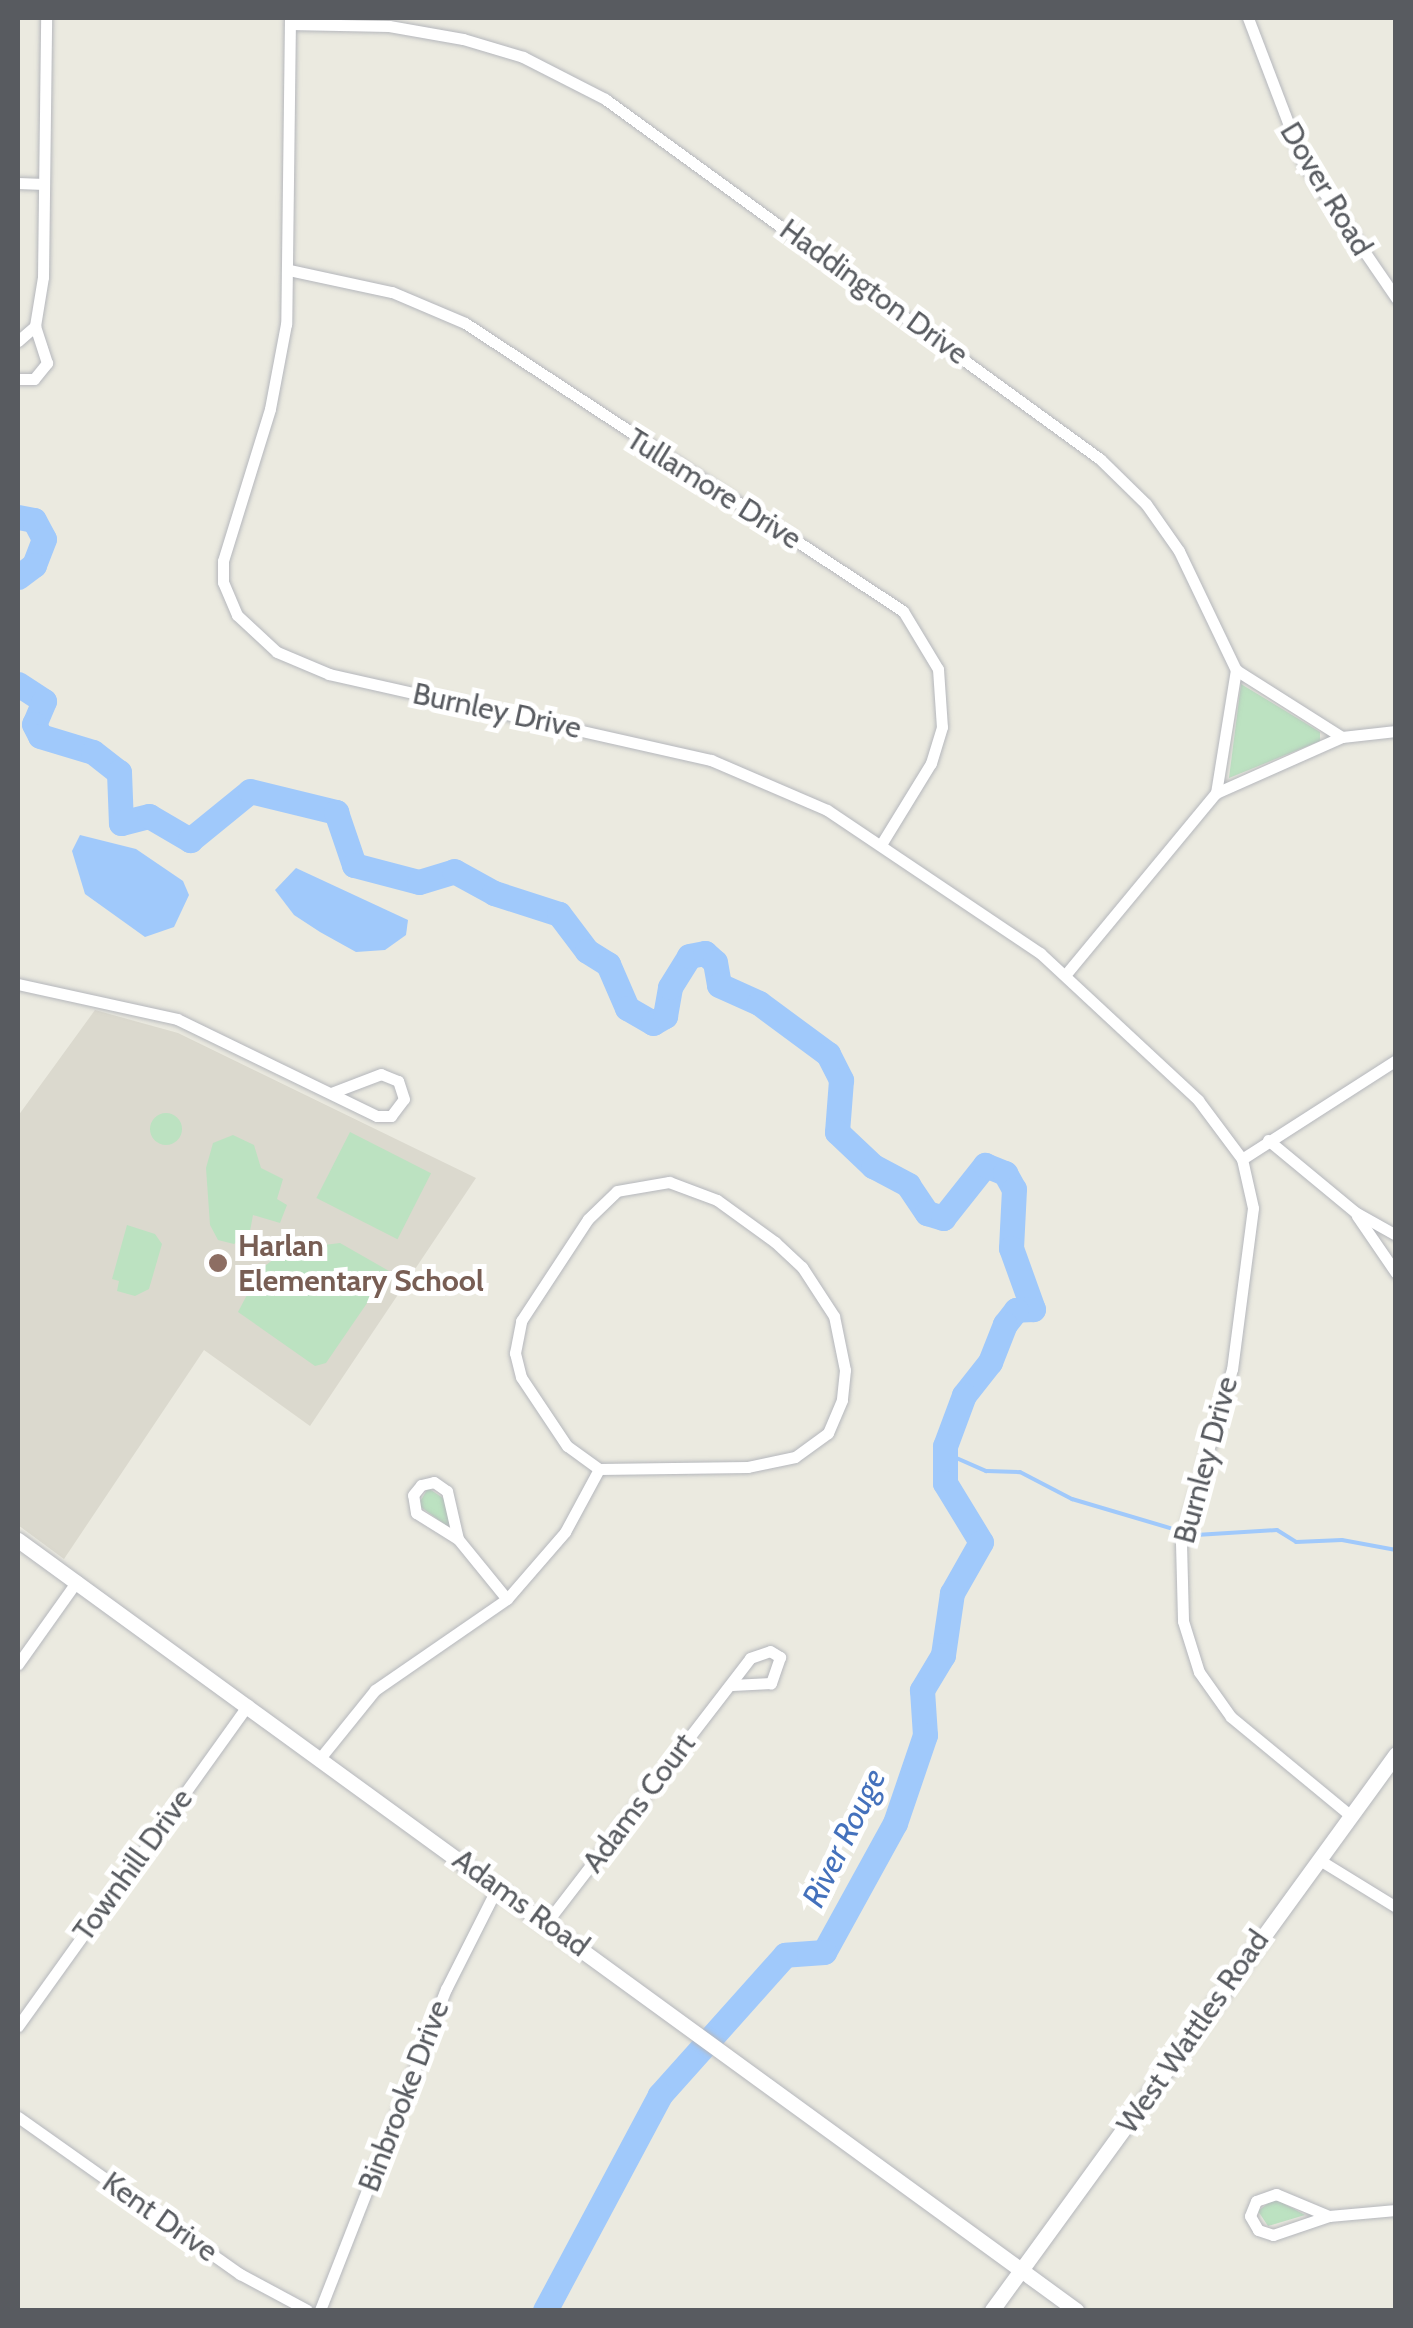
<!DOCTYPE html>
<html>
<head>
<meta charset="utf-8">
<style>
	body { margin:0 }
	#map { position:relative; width:1413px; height:2328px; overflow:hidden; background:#ebeae0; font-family:Cabin,sans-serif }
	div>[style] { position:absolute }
	.education>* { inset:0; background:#dbd9ce }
	.green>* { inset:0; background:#bce2c1; transform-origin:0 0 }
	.round { border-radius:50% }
	.water>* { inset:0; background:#a0c9fb }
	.stream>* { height:4px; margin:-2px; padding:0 2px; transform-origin:2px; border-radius:2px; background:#a0c9fb }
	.river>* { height:25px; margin:-12.5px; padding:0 12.5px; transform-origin:12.5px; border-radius:12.5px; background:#a0c9fb }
	.roads { filter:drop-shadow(0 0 2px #b5b7bc) drop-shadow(0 0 2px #b5b7bc) }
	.minor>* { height:11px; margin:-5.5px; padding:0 5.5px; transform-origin:5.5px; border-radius:5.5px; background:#fff }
	.tertiary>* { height:15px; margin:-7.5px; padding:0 7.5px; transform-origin:7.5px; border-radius:7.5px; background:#fff }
	.dots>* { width:28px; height:28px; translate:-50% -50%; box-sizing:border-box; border:5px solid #fff; border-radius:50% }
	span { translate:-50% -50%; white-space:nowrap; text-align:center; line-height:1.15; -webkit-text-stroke:10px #fff; paint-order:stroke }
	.street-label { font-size:30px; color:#585b60 }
	.education-label { font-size:30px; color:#785e54; font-weight:700 }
	.left { translate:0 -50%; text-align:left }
	.water-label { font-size:32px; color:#4471bc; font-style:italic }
	.frame { position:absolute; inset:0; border:20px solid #585b60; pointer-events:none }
</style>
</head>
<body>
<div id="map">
	<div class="education">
		<i style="clip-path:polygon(95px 1010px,178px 1033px,476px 1178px,310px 1426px,204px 1350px,64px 1559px,18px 1525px,18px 1116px)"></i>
	</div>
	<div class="green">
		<i style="clip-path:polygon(1241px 684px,1320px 732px,1320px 741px,1229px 778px)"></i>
		<i class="round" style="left:150px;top:1113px;width:32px;height:32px"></i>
		<i style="left:350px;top:1132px;width:91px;height:74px;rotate:27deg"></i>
		<i style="clip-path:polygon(233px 1135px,254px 1145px,261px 1168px,283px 1179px,277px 1199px,287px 1205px,280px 1223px,253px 1215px,250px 1231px,234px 1244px,218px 1240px,210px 1225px,206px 1168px,213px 1143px)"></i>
		<i style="clip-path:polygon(127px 1225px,155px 1234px,162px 1244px,149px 1289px,135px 1296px,117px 1291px,119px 1281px,112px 1279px)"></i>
		<i style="clip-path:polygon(340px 1243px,389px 1271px,326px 1363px,315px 1366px,238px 1312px,260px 1270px,285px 1250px)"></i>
		<i style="clip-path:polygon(428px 1488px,446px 1500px,450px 1528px,418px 1505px)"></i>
		<i style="clip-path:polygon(1271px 2201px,1279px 2201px,1305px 2215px,1268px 2226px,1258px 2211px)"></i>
	</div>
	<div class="water">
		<i style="clip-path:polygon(80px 835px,136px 849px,183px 881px,189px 895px,174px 927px,145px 937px,85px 894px,72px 851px)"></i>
		<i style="clip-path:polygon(296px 868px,408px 920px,406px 935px,385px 950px,356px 952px,320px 932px,294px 915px,275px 890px)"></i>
	</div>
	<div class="stream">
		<i style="left:945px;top:1453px;width:45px;rotate:23.7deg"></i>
		<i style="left:986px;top:1471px;width:34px;rotate:2deg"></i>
		<i style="left:1020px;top:1472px;width:59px;rotate:27.4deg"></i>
		<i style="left:1072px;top:1499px;width:105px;rotate:16.5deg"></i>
		<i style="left:1196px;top:1535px;width:81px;rotate:-3.5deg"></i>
		<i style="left:1277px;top:1530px;width:22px;rotate:32deg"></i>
		<i style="left:1296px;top:1542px;width:46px;rotate:-2.5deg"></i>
		<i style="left:1342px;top:1540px;width:55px;rotate:10.5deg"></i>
	</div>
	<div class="river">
		<i style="left:18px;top:517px;width:16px;rotate:11deg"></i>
		<i style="left:34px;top:520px;width:21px;rotate:62deg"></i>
		<i style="left:44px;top:539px;width:28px;rotate:111deg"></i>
		<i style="left:34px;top:565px;width:20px;rotate:143deg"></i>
		<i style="left:18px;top:684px;width:31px;rotate:33deg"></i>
		<i style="left:44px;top:701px;width:25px;rotate:113deg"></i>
		<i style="left:34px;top:724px;width:13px;rotate:63deg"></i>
		<i style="left:40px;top:736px;width:55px;rotate:16.8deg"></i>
		<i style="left:93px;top:752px;width:33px;rotate:38deg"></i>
		<i style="left:119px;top:772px;width:51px;rotate:87.8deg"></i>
		<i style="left:121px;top:823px;width:29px;rotate:-14deg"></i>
		<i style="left:149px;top:816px;width:48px;rotate:30.3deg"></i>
		<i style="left:190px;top:840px;width:77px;rotate:-39.2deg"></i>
		<i style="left:250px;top:791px;width:89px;rotate:13.7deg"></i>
		<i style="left:336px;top:812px;width:56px;rotate:71.2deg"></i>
		<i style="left:354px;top:865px;width:67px;rotate:14.7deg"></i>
		<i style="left:419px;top:882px;width:37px;rotate:-17deg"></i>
		<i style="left:454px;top:871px;width:46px;rotate:28.8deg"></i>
		<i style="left:494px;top:893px;width:68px;rotate:17.9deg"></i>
		<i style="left:559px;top:914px;width:46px;rotate:52.9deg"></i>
		<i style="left:587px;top:951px;width:25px;rotate:32deg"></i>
		<i style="left:608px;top:964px;width:48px;rotate:66.6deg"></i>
		<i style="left:627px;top:1008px;width:30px;rotate:30deg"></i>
		<i style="left:653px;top:1023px;width:14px;rotate:-30deg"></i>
		<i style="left:665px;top:1016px;width:29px;rotate:-80deg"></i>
		<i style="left:670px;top:987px;width:36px;rotate:-58deg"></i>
		<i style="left:689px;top:956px;width:16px;rotate:-11deg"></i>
		<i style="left:705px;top:953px;width:13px;rotate:42deg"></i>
		<i style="left:715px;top:962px;width:23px;rotate:80deg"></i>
		<i style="left:719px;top:985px;width:44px;rotate:24.2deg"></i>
		<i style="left:759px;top:1003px;width:86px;rotate:36.5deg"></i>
		<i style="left:828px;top:1054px;width:29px;rotate:63deg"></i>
		<i style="left:841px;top:1080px;width:52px;rotate:94.4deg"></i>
		<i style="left:837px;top:1132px;width:50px;rotate:43.4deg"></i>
		<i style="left:873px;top:1166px;width:40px;rotate:28deg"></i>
		<i style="left:908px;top:1185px;width:34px;rotate:56deg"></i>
		<i style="left:927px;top:1213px;width:17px;rotate:17deg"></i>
		<i style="left:943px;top:1218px;width:68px;rotate:-51.6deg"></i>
		<i style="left:985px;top:1165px;width:22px;rotate:22deg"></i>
		<i style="left:1005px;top:1173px;width:18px;rotate:61deg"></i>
		<i style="left:1014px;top:1189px;width:59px;rotate:92.9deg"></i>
		<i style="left:1011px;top:1248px;width:65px;rotate:70.2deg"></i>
		<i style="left:1033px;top:1309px;width:17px;rotate:177deg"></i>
		<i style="left:1016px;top:1310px;width:18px;rotate:128deg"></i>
		<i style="left:1005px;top:1324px;width:41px;rotate:111.5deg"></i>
		<i style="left:990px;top:1362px;width:42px;rotate:128.2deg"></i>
		<i style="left:964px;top:1395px;width:54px;rotate:110.4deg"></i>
		<i style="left:945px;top:1446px;width:37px;rotate:90deg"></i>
		<i style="left:945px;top:1483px;width:69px;rotate:58.6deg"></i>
		<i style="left:981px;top:1542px;width:59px;rotate:119.6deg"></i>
		<i style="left:952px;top:1593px;width:63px;rotate:98.3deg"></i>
		<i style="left:943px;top:1655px;width:41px;rotate:121deg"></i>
		<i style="left:922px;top:1690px;width:45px;rotate:86.2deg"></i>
		<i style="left:925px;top:1735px;width:93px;rotate:108.8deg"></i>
		<i style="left:895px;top:1823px;width:147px;rotate:118.8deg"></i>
		<i style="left:824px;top:1952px;width:39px;rotate:176deg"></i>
		<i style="left:785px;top:1955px;width:188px;rotate:131.8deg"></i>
		<i style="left:660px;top:2095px;width:244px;rotate:118.1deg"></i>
	</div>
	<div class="roads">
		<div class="minor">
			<i style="left:290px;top:18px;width:306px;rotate:90.7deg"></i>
			<i style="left:286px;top:324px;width:86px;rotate:100.7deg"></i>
			<i style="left:270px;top:409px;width:159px;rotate:107.2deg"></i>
			<i style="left:223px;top:561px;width:21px;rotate:90deg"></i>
			<i style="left:223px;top:582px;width:36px;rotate:67deg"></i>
			<i style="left:237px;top:615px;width:54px;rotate:42.8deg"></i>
			<i style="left:277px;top:652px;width:56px;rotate:22.9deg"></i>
			<i style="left:329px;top:674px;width:392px;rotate:12.7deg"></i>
			<i style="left:711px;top:760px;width:126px;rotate:23.3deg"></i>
			<i style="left:827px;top:810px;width:257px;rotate:33.9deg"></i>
			<i style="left:1040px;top:953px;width:216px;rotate:42.9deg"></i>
			<i style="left:1198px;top:1100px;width:74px;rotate:53.3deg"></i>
			<i style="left:1242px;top:1159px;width:50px;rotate:77.3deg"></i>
			<i style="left:1253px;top:1208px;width:162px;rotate:97.4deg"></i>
			<i style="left:1232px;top:1369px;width:181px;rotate:106.3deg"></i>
			<i style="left:1181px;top:1543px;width:78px;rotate:88.5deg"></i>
			<i style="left:1183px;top:1621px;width:53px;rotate:72.6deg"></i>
			<i style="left:1199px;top:1672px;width:55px;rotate:54.6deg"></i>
			<i style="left:1231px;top:1717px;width:154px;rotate:39.5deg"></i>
			<i style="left:1248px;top:18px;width:154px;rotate:69.1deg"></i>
			<i style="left:1303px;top:162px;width:165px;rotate:55.6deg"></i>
			<i style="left:290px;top:24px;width:99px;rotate:1.2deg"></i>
			<i style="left:389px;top:26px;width:75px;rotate:10deg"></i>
			<i style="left:463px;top:39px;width:63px;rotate:16.7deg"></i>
			<i style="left:523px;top:57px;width:92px;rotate:27.1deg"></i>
			<i style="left:605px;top:99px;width:612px;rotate:36.03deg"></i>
			<i style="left:1100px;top:459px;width:64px;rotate:44.4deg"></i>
			<i style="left:1146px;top:504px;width:57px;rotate:54.9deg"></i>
			<i style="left:1179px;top:551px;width:132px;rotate:64.4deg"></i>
			<i style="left:1236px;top:670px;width:125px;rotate:32.3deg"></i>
			<i style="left:18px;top:183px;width:26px;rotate:2deg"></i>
			<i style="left:289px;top:270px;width:105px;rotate:12.1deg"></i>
			<i style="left:392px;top:292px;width:79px;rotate:23deg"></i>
			<i style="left:465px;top:323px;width:524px;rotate:33.33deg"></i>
			<i style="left:903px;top:611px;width:68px;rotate:58.9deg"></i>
			<i style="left:938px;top:669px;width:58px;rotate:86.1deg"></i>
			<i style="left:942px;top:727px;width:38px;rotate:107deg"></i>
			<i style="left:931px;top:763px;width:94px;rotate:121.5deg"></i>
			<i style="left:18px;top:341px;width:23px;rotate:-41deg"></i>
			<i style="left:18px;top:379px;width:16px"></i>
			<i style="left:34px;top:379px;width:21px;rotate:-51deg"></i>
			<i style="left:47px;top:363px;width:39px;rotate:-108deg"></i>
			<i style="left:35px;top:326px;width:50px;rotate:-80.7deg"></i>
			<i style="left:43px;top:277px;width:259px;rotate:-89.3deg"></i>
			<i style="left:1216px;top:793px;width:138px;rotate:-24deg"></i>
			<i style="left:1342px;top:737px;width:54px;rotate:-6.3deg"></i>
			<i style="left:1066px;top:974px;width:235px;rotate:-50.4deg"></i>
			<i style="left:1216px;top:793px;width:125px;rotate:-80.8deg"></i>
			<i style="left:18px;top:984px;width:163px;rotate:12.4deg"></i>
			<i style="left:177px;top:1019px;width:222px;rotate:25.9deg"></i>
			<i style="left:377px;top:1116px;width:14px"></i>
			<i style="left:391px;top:1116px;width:21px;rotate:-53deg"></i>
			<i style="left:404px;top:1099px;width:19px;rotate:-108deg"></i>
			<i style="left:398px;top:1081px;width:18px;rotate:-158deg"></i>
			<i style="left:381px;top:1074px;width:53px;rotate:159.2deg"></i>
			<i style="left:1268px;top:1140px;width:113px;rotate:39.6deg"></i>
			<i style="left:1355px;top:1212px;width:47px;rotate:29.3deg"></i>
			<i style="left:1242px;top:1159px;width:183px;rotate:-32.7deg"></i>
			<i style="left:669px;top:1182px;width:51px;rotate:20.6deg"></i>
			<i style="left:717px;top:1200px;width:72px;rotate:35.9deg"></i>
			<i style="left:775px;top:1242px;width:37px;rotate:43deg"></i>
			<i style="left:802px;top:1267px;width:59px;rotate:56.9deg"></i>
			<i style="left:834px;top:1316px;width:55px;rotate:78.5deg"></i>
			<i style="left:845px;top:1370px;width:30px;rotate:96deg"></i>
			<i style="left:842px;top:1400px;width:36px;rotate:113deg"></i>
			<i style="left:828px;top:1433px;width:41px;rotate:144deg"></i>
			<i style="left:795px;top:1457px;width:48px;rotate:168deg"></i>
			<i style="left:748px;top:1467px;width:149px;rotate:179.2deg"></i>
			<i style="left:599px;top:1469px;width:39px;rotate:-144deg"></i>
			<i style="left:567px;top:1446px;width:83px;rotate:-123.7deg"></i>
			<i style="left:521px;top:1377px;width:25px;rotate:-104deg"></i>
			<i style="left:515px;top:1353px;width:33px;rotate:-79deg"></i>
			<i style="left:521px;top:1321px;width:122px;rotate:-56.7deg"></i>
			<i style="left:588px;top:1219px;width:40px;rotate:-44deg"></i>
			<i style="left:617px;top:1191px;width:53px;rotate:-9.8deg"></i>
			<i style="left:1357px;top:1216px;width:69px;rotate:55.6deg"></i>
			<i style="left:458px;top:1539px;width:49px;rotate:-148.2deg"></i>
			<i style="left:416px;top:1513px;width:18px;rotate:-99deg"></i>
			<i style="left:413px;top:1495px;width:13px;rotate:-51deg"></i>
			<i style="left:421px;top:1485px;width:13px;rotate:-13deg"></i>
			<i style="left:434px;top:1482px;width:16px;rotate:35deg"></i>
			<i style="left:447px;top:1491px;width:49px;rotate:77.1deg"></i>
			<i style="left:458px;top:1539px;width:77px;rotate:50.8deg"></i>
			<i style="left:18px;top:1664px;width:102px;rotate:-54.6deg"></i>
			<i style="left:321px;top:1757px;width:86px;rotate:-51.1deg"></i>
			<i style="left:375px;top:1690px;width:160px;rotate:-34.6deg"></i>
			<i style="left:507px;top:1599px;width:89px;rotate:-49.1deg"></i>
			<i style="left:565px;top:1532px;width:72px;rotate:-61.6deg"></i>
			<i style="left:1318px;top:1859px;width:92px;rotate:31.6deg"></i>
			<i style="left:547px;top:1922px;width:333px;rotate:-52.4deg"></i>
			<i style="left:750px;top:1658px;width:21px;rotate:-19deg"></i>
			<i style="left:770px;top:1651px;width:12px;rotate:31deg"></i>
			<i style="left:780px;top:1657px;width:28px;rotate:109deg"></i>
			<i style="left:771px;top:1683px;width:39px;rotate:177deg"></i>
			<i style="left:18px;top:2026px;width:395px;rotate:-54.4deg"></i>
			<i style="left:18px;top:2117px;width:272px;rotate:35.3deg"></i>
			<i style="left:240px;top:2274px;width:76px;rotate:28.2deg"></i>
			<i style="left:1329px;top:2216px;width:57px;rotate:-157.5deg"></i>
			<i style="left:1276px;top:2194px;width:21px;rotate:161deg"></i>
			<i style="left:1256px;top:2201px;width:16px;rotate:112deg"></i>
			<i style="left:1250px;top:2216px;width:16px;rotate:60deg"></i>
			<i style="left:1258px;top:2230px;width:16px;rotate:18deg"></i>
			<i style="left:1273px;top:2235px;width:59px;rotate:-18.7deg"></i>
			<i style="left:1329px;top:2216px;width:67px;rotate:-5.1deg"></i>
			<i style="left:320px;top:2310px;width:345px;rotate:-68.6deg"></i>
			<i style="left:446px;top:1989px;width:115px;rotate:-63.2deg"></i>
		</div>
		<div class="tertiary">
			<i style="left:18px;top:1540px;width:1309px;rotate:36.05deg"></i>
			<i style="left:992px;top:2310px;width:687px;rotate:-54deg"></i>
		</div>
	</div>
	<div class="dots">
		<i style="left:218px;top:1263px;background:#8d6e63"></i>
	</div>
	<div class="street-label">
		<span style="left:1326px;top:189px;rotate:59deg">Dover Road</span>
		<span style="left:874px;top:292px;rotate:36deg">Haddington Drive</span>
		<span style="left:714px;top:489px;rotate:32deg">Tullamore Drive</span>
		<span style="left:497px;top:711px;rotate:12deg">Burnley Drive</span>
		<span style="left:1206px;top:1460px;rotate:-75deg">Burnley Drive</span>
		<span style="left:639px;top:1803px;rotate:-53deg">Adams Court</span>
		<span style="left:133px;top:1865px;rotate:-54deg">Townhill Drive</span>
		<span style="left:521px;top:1903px;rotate:36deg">Adams Road</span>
		<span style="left:1193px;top:2032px;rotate:-55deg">West Wattles Road</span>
		<span style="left:404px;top:2096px;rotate:-69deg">Binbrooke Drive</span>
		<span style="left:160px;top:2217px;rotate:35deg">Kent Drive</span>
	</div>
	<div class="education-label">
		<span class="left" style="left:238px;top:1263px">Harlan<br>Elementary School</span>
	</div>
	<div class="water-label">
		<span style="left:844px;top:1838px;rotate:-64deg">River Rouge</span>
	</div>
	<div class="frame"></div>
</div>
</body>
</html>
